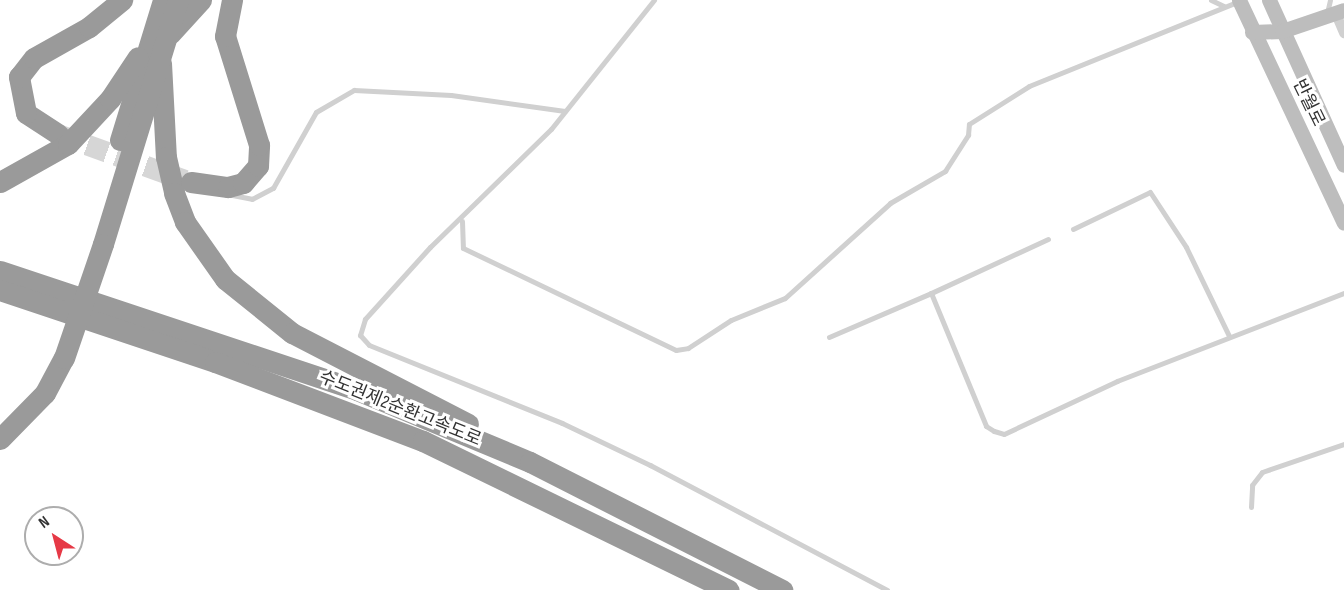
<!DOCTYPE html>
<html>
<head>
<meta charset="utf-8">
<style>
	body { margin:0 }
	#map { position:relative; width:1344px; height:590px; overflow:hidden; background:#fff; font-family:"Sofia Sans Condensed","Noto Sans KR",sans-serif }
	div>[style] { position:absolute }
	.highway-tunnel>* { height:21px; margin-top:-10.5px; transform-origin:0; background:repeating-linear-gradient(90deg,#d6d6d6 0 21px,transparent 0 31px) }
	.lane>* { height:5px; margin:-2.5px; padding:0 2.5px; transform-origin:2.5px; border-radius:2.5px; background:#d0d0d0 }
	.street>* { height:10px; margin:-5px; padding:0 5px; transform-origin:5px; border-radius:5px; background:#d0d0d0 }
	.secondary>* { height:15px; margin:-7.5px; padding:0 7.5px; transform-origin:7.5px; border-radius:7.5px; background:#bdbdbd }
	.highway>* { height:21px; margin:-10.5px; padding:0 10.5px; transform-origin:10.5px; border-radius:10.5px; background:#9a9a9a }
	.highway-bridge>* { height:21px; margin:-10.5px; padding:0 10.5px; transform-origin:10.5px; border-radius:10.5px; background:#9a9a9a }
	span { translate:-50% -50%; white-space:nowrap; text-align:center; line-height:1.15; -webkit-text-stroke:6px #fff; paint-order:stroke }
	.street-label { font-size:18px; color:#333 }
	.north { position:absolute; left:24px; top:506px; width:60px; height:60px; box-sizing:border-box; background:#fff; border:2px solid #adadad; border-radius:50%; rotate:324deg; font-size:16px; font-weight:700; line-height:24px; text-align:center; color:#333 }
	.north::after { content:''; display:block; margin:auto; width:21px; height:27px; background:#e63946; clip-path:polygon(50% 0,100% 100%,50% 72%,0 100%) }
</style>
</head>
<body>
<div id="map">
	<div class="highway-tunnel">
		<i style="left:58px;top:134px;width:135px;rotate:19.9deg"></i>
	</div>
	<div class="lane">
		<i style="left:654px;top:0;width:165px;rotate:128.6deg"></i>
		<i style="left:551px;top:129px;width:169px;rotate:135.7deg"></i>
		<i style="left:430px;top:247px;width:97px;rotate:132.1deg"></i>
		<i style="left:365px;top:319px;width:17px;rotate:107deg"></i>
		<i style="left:360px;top:335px;width:13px;rotate:48deg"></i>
		<i style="left:369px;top:345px;width:208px;rotate:22deg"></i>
		<i style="left:562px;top:423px;width:98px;rotate:25.5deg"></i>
		<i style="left:650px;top:465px;width:268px;rotate:27.8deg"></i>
		<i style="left:1211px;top:0;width:14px;rotate:25deg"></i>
		<i style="left:1327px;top:13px;width:13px;rotate:-77deg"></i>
		<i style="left:227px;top:194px;width:25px;rotate:11deg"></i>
		<i style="left:252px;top:199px;width:24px;rotate:-28deg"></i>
		<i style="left:273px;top:188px;width:87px;rotate:-60.5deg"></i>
		<i style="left:316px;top:112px;width:44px;rotate:-30.1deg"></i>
		<i style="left:354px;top:90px;width:97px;rotate:3deg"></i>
		<i style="left:451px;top:95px;width:115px;rotate:8deg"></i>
		<i style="left:462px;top:221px;width:27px;rotate:88deg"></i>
		<i style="left:463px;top:248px;width:236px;rotate:25.6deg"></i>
		<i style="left:676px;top:350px;width:12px;rotate:-9deg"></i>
		<i style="left:688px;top:348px;width:51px;rotate:-33.1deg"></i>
		<i style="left:731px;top:320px;width:58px;rotate:-22.2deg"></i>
		<i style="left:785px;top:298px;width:142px;rotate:-42.1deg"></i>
		<i style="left:890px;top:203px;width:64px;rotate:-30.2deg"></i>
		<i style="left:945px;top:171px;width:43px;rotate:-57.4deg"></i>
		<i style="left:968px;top:135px;width:11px;rotate:-85deg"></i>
		<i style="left:969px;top:124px;width:71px;rotate:-32.3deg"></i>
		<i style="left:1029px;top:86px;width:224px;rotate:-22deg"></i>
		<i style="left:1073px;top:229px;width:85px;rotate:-25.7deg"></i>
		<i style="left:1150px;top:192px;width:66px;rotate:56.8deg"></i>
		<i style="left:1186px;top:247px;width:99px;rotate:64.2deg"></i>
		<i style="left:1048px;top:239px;width:129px;rotate:155.2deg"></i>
		<i style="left:931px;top:293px;width:144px;rotate:67.5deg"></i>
		<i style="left:986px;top:426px;width:9px;rotate:32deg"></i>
		<i style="left:994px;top:431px;width:10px;rotate:17deg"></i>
		<i style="left:1004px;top:434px;width:125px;rotate:-25.1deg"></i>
		<i style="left:1117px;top:381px;width:243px;rotate:-21.2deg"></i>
		<i style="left:829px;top:337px;width:111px;rotate:-23.3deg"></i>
		<i style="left:1251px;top:507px;width:22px;rotate:-87deg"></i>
		<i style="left:1252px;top:485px;width:16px;rotate:-52deg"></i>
		<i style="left:1262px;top:472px;width:87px;rotate:-18.9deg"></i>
	</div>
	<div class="street">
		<i style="left:1336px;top:14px;width:21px;rotate:67deg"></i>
	</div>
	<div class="secondary">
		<i style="left:1239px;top:0;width:246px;rotate:64.8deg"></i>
		<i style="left:1269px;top:0;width:181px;rotate:65.6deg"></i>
		<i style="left:1252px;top:32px;width:30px;rotate:-2deg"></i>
		<i style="left:1282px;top:31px;width:65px;rotate:-18.7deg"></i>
	</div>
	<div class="highway">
		<i style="left:170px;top:34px;width:46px;rotate:-47.6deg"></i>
		<i style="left:161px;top:63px;width:94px;rotate:87deg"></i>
		<i style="left:166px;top:157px;width:37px;rotate:77deg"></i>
		<i style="left:174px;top:193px;width:31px;rotate:69deg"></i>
		<i style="left:185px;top:222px;width:70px;rotate:54.9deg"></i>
		<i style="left:225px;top:279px;width:86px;rotate:38.9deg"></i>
		<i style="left:292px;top:333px;width:198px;rotate:27.3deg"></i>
		<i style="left:58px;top:134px;width:38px;rotate:-147deg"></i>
		<i style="left:26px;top:113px;width:37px;rotate:-101deg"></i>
		<i style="left:19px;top:77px;width:24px;rotate:-52deg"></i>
		<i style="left:34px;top:58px;width:63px;rotate:-29.4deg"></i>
		<i style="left:89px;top:27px;width:43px;rotate:-39.3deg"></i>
		<i style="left:120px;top:140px;width:146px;rotate:-72.9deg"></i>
		<i style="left:0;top:182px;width:78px;rotate:-29.2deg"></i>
		<i style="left:68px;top:144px;width:62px;rotate:-47deg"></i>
		<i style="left:110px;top:99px;width:50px;rotate:-56.3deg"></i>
		<i style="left:191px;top:182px;width:37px;rotate:8deg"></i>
		<i style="left:228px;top:187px;width:16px;rotate:-15deg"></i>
		<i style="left:243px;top:183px;width:23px;rotate:-49deg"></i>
		<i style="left:258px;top:166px;width:21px;rotate:-87deg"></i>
		<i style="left:259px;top:145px;width:114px;rotate:-107.3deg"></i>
		<i style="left:225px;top:36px;width:37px;rotate:-79deg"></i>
		<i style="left:103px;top:244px;width:255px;rotate:-72.9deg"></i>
		<i style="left:0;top:271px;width:376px;rotate:18.4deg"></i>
		<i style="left:357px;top:390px;width:187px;rotate:22.6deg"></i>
		<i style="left:530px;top:462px;width:283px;rotate:26.9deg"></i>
		<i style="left:0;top:290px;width:227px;rotate:18.5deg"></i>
		<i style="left:215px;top:362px;width:222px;rotate:20.8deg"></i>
		<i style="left:423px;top:441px;width:340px;rotate:26deg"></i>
		<i style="left:0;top:439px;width:64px;rotate:-45.6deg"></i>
		<i style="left:45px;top:393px;width:40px;rotate:-62deg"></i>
	</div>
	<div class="highway-bridge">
		<i style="left:64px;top:358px;width:120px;rotate:-71.1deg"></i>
	</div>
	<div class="street-label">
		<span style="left:1308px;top:103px;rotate:64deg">반월로</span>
		<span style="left:400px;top:409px;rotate:22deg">수도권제2순환고속도로</span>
	</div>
	<div class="north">N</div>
</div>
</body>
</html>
